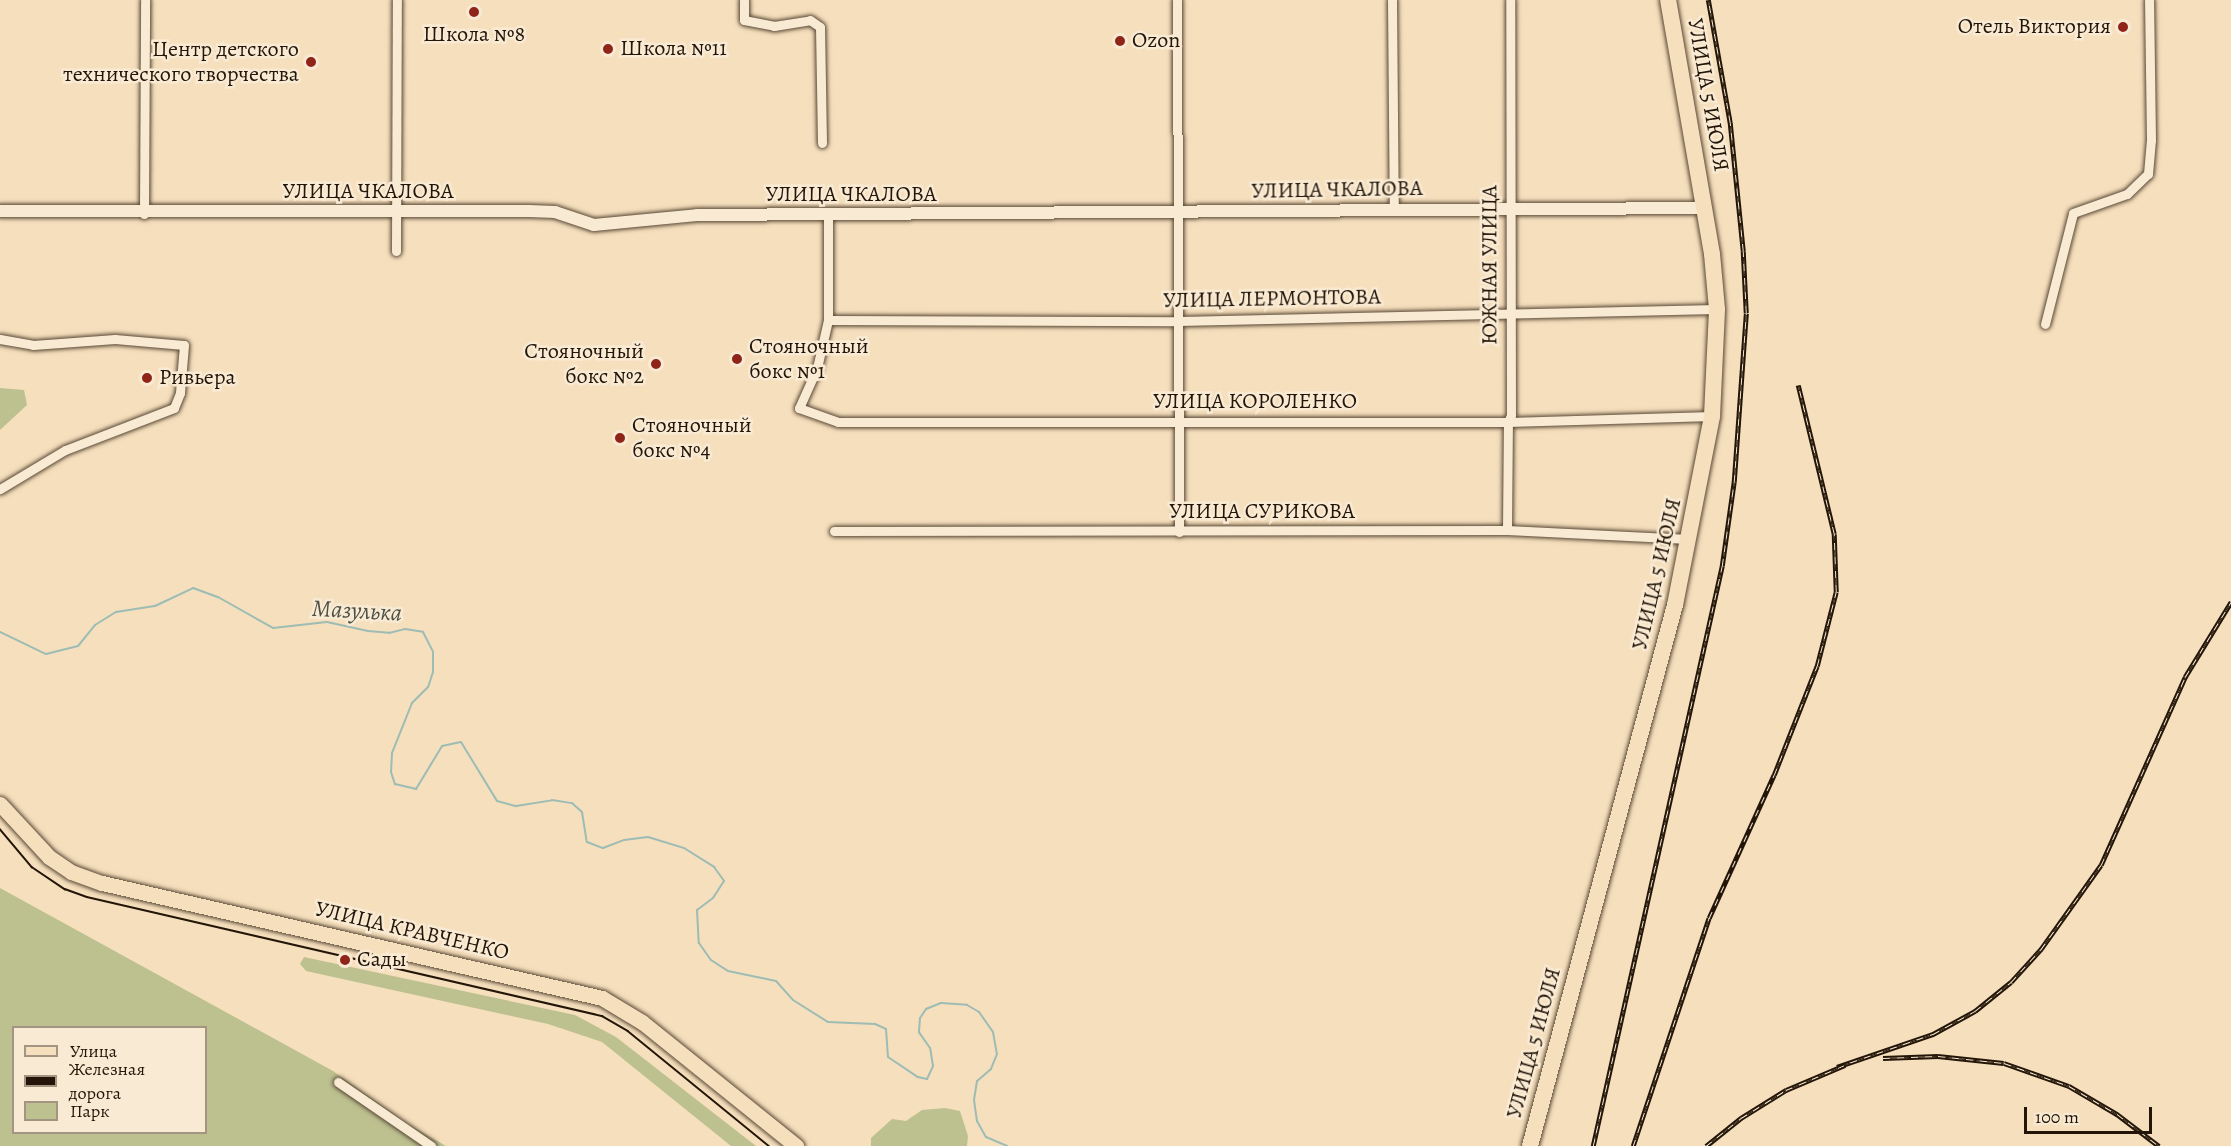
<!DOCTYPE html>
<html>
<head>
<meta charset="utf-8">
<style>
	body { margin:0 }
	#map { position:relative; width:2231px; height:1146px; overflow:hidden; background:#f6dfbd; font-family:Alegreya,serif }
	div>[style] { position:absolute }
	.green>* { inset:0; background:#bdc190 }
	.stream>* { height:2px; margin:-1px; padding:0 1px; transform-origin:1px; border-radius:1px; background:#9dbcb4 }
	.roads { filter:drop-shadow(0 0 2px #584835) drop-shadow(0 0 2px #584835) }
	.minor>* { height:9px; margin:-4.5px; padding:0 4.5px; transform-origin:4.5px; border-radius:4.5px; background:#f9ead4 }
	.tertiary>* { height:12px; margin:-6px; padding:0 6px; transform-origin:6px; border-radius:6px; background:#f9ead4 }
	.primary>* { height:15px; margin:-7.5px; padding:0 7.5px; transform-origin:7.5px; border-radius:7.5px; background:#f6dfbd }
	.trunk>* { height:16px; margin:-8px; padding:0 8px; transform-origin:8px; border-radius:8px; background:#f6dfbd }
	.tram>* { height:1.5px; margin:-0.75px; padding:0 0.75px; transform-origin:0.75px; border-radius:0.75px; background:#231608 }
	.rail>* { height:4.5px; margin-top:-2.25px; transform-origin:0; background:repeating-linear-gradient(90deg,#f9ead4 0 7px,#231608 0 14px); box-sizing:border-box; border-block:2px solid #231608 }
	.dots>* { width:16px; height:16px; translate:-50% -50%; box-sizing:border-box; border:3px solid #f9ead4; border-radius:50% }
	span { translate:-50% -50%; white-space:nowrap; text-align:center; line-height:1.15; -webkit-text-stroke:5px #f9ead4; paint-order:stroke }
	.poi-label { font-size:22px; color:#231608 }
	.right { translate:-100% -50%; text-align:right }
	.left { translate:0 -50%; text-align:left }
	.street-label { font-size:22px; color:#231608 }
	.water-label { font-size:24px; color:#4e5044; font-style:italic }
	.legend { position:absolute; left:12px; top:1026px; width:195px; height:108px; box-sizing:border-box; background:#f9ead4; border:2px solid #a39582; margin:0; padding:8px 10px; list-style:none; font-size:18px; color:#231608 }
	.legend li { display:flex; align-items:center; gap:12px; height:30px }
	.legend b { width:30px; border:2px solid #a39582 }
	.scale { position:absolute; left:2024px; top:1107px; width:128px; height:27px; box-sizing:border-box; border:3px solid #231608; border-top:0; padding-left:8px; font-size:18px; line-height:21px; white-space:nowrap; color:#231608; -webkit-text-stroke:4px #f9ead4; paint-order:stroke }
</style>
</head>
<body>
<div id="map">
	<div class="green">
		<i style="clip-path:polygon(0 388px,24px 390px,27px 405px,0 430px)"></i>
		<i style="clip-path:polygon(evenodd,0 888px,333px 1071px,406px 1123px,446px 1146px,0 1146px,0 888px,14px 1028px,206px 1028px,206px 1132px,14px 1132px,14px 1028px)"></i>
		<i style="clip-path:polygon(304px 957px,575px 1015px,616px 1037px,756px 1146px,731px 1146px,602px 1042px,548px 1024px,306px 971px,300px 964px)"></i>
		<i style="clip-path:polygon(945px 1108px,960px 1111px,968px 1136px,967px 1146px,871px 1146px,871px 1138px,892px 1119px,906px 1121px,922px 1110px)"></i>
	</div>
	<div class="stream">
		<i style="left:0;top:632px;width:51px;rotate:25.6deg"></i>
		<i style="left:46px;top:654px;width:33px;rotate:-14deg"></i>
		<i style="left:78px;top:646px;width:27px;rotate:-51deg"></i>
		<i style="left:95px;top:625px;width:25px;rotate:-32deg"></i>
		<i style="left:116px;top:612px;width:39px;rotate:-9deg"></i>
		<i style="left:155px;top:606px;width:42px;rotate:-25.3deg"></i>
		<i style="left:193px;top:588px;width:27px;rotate:20deg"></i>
		<i style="left:218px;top:597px;width:63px;rotate:29.4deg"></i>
		<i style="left:273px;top:628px;width:54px;rotate:-6.3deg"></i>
		<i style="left:327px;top:622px;width:42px;rotate:12.4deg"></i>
		<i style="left:368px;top:631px;width:21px;rotate:5deg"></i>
		<i style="left:389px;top:633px;width:16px;rotate:-14deg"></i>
		<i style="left:405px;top:629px;width:18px;rotate:9deg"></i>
		<i style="left:423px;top:632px;width:22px;rotate:63deg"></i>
		<i style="left:433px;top:652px;width:20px;rotate:90deg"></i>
		<i style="left:433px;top:672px;width:16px;rotate:108deg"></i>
		<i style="left:428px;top:687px;width:23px;rotate:135deg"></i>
		<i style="left:412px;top:703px;width:54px;rotate:111.8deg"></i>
		<i style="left:392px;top:753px;width:19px;rotate:93deg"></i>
		<i style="left:391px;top:772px;width:13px;rotate:72deg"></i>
		<i style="left:395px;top:784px;width:22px;rotate:13deg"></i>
		<i style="left:416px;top:789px;width:50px;rotate:-58.8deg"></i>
		<i style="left:442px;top:746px;width:19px;rotate:-12deg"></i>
		<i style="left:461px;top:742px;width:69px;rotate:58.6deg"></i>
		<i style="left:497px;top:801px;width:20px;rotate:15deg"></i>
		<i style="left:516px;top:806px;width:36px;rotate:-9deg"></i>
		<i style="left:552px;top:800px;width:20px;rotate:9deg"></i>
		<i style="left:572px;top:803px;width:13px;rotate:42deg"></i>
		<i style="left:582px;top:812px;width:30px;rotate:81deg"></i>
		<i style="left:587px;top:842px;width:17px;rotate:21deg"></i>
		<i style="left:603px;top:848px;width:22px;rotate:-21deg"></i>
		<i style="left:624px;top:840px;width:24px;rotate:-7deg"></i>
		<i style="left:648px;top:837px;width:38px;rotate:17deg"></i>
		<i style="left:684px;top:848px;width:36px;rotate:32deg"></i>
		<i style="left:714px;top:867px;width:17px;rotate:54deg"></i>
		<i style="left:724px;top:881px;width:20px;rotate:123deg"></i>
		<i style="left:713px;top:898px;width:20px;rotate:143deg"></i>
		<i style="left:697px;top:910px;width:33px;rotate:87deg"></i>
		<i style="left:699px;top:943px;width:21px;rotate:55deg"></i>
		<i style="left:711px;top:960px;width:20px;rotate:33deg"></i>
		<i style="left:728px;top:971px;width:49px;rotate:11.8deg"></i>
		<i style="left:776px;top:981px;width:25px;rotate:48deg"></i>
		<i style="left:793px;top:1000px;width:41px;rotate:32.2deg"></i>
		<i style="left:828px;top:1022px;width:47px;rotate:2.4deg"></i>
		<i style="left:875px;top:1024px;width:12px;rotate:24deg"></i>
		<i style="left:886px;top:1029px;width:28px;rotate:86deg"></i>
		<i style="left:888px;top:1057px;width:36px;rotate:34deg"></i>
		<i style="left:918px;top:1077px;width:9px;rotate:13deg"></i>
		<i style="left:927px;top:1079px;width:14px;rotate:-65deg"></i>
		<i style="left:933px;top:1066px;width:18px;rotate:-99deg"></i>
		<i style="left:930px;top:1048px;width:19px;rotate:-125deg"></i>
		<i style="left:919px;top:1032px;width:14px;rotate:-86deg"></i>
		<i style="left:920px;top:1018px;width:11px;rotate:-56deg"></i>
		<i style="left:926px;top:1009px;width:16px;rotate:-22deg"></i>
		<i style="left:941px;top:1003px;width:26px;rotate:4deg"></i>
		<i style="left:967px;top:1005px;width:14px;rotate:30deg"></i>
		<i style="left:979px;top:1012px;width:24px;rotate:55deg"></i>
		<i style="left:993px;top:1032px;width:22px;rotate:80deg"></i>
		<i style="left:997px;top:1054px;width:16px;rotate:112deg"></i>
		<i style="left:991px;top:1069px;width:18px;rotate:139deg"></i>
		<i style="left:977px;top:1081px;width:19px;rotate:99deg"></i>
		<i style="left:974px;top:1100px;width:21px;rotate:82deg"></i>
		<i style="left:977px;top:1121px;width:18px;rotate:61deg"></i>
		<i style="left:986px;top:1137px;width:23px;rotate:23deg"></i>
	</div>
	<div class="roads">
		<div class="minor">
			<i style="left:744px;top:0;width:20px;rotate:90deg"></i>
			<i style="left:744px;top:20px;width:31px;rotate:11deg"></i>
			<i style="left:774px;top:26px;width:36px;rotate:-9deg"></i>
			<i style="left:810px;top:20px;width:12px;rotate:35deg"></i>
			<i style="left:820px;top:27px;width:116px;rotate:89deg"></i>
			<i style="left:1177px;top:0;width:532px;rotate:89.78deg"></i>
			<i style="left:1392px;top:0;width:209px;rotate:89.5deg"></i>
			<i style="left:144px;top:214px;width:214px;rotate:-89.7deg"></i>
			<i style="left:828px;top:217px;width:103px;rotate:90deg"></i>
			<i style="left:828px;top:320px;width:49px;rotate:102.9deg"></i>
			<i style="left:817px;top:368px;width:44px;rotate:114.2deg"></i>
			<i style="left:799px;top:408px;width:41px;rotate:19.7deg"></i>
			<i style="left:838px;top:422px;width:670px"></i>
			<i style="left:1508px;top:422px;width:204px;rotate:-1.7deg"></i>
			<i style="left:396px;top:251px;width:251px;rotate:-89.8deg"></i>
			<i style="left:828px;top:320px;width:351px;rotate:0.2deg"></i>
			<i style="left:1179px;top:321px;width:538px;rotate:-1.28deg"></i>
			<i style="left:2045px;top:324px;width:114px;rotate:-75.8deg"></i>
			<i style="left:2073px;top:213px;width:57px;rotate:-19.4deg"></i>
			<i style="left:2127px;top:194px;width:29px;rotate:-44deg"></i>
			<i style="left:2148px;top:174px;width:34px;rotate:-85deg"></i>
			<i style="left:2151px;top:140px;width:140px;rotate:-90.8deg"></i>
			<i style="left:0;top:339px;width:34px;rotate:10deg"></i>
			<i style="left:33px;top:345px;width:82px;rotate:-4.2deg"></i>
			<i style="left:115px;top:339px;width:69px;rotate:5deg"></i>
			<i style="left:184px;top:345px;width:48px;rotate:94.8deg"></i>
			<i style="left:180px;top:393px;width:16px;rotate:112deg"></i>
			<i style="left:174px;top:408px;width:117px;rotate:158.9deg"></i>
			<i style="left:65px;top:450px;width:76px;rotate:149deg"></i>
			<i style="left:1507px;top:530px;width:108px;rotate:-89.5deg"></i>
			<i style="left:1508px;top:422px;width:8px;rotate:-67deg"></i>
			<i style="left:1511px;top:415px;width:415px;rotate:-90.1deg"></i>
			<i style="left:834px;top:531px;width:673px;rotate:-0.09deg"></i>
			<i style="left:1507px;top:530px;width:182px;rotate:2.8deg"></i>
			<i style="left:338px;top:1082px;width:113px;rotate:34.5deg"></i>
		</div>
		<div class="tertiary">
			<i style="left:0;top:211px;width:529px"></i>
			<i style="left:529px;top:211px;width:26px;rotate:2deg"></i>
			<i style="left:555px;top:212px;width:41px;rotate:18.4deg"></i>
			<i style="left:594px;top:225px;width:103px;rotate:-5.5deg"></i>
			<i style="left:697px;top:215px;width:1008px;rotate:-0.4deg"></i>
		</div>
		<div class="primary">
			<i style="left:0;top:804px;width:72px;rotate:47.2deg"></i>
			<i style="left:49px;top:857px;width:27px;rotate:34deg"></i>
			<i style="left:71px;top:872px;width:33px;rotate:20deg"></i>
			<i style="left:102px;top:883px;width:513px;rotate:12.95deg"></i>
			<i style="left:602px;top:998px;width:47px;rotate:31deg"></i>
			<i style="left:642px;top:1022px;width:198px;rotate:38.8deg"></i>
		</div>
		<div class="trunk">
			<i style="left:1530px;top:1146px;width:560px;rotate:-75deg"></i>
			<i style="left:1675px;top:605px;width:193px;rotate:-78.9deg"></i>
			<i style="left:1712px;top:416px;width:107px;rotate:-87.3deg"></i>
			<i style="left:1717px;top:309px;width:55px;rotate:-95.2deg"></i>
			<i style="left:1712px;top:254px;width:258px;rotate:-99.8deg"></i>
		</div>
	</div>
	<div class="tram">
		<i style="left:0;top:829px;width:50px;rotate:49.9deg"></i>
		<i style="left:32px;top:867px;width:40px;rotate:34deg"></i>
		<i style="left:65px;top:889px;width:23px;rotate:20deg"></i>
		<i style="left:87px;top:897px;width:529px;rotate:13.01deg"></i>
		<i style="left:602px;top:1016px;width:30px;rotate:30deg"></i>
		<i style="left:628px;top:1031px;width:182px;rotate:39.2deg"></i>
	</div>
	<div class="rail">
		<i style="left:1883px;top:1058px;width:55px;rotate:-2.1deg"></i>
		<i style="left:1938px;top:1056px;width:66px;rotate:6.1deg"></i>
		<i style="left:2004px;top:1063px;width:69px;rotate:19.5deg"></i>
		<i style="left:2069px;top:1086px;width:56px;rotate:30.3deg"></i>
		<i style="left:2117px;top:1114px;width:53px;rotate:37.3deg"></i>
		<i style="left:1837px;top:1067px;width:102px;rotate:-19deg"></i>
		<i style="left:1933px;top:1034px;width:48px;rotate:-28.7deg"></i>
		<i style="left:1975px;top:1011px;width:46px;rotate:-38.9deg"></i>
		<i style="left:2011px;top:982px;width:45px;rotate:-47.7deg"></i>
		<i style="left:2041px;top:949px;width:103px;rotate:-54.5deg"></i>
		<i style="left:2101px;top:865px;width:206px;rotate:-65.9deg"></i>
		<i style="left:2185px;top:677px;width:88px;rotate:-58.5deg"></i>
		<i style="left:1593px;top:1146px;width:594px;rotate:-77.46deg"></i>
		<i style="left:1722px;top:566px;width:85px;rotate:-81.9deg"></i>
		<i style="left:1734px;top:482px;width:169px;rotate:-85.9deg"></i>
		<i style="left:1746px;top:313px;width:62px;rotate:-92.8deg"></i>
		<i style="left:1743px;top:251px;width:129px;rotate:-95.8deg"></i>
		<i style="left:1730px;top:123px;width:125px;rotate:-100.1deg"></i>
		<i style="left:1633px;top:1146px;width:240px;rotate:-71.6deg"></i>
		<i style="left:1709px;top:918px;width:157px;rotate:-65.6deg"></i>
		<i style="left:1774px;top:775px;width:117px;rotate:-68.5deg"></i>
		<i style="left:1817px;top:666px;width:76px;rotate:-75.6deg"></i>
		<i style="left:1836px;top:592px;width:58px;rotate:-92deg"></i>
		<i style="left:1834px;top:534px;width:153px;rotate:-103.6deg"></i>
		<i style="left:1706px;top:1146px;width:45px;rotate:-38.7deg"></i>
		<i style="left:1741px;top:1118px;width:53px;rotate:-31.9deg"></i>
		<i style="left:1786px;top:1090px;width:64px;rotate:-23deg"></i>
	</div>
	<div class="dots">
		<i style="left:474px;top:12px;background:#8f2418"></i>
		<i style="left:2123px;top:27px;background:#8f2418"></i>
		<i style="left:1120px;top:41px;background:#8f2418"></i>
		<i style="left:608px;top:49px;background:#8f2418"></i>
		<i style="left:311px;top:62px;background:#8f2418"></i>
		<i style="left:737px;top:359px;background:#8f2418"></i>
		<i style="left:656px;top:364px;background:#8f2418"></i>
		<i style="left:147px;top:378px;background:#8f2418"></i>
		<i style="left:620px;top:438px;background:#8f2418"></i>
		<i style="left:345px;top:960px;background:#8f2418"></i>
	</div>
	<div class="poi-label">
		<span class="right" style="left:2111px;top:27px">Отель Виктория</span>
		<span style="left:474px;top:35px">Школа №8</span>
		<span class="left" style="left:1132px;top:41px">Ozon</span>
		<span class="right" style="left:299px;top:62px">Центр детского<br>технического творчества</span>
		<span class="left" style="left:620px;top:49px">Школа №11</span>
		<span class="left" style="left:749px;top:359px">Стояночный<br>бокс №1</span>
		<span class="right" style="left:644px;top:364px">Стояночный<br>бокс №2</span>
		<span class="left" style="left:159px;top:378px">Ривьера</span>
		<span class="left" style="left:632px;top:438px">Стояночный<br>бокс №4</span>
		<span class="left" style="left:357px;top:960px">Сады</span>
	</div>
	<div class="street-label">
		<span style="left:1708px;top:95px;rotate:80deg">УЛИЦА 5 ИЮЛЯ</span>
		<span style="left:1337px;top:190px;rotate:-1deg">УЛИЦА ЧКАЛОВА</span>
		<span style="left:368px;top:192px">УЛИЦА ЧКАЛОВА</span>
		<span style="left:851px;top:195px">УЛИЦА ЧКАЛОВА</span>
		<span style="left:1490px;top:265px;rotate:-90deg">ЮЖНАЯ УЛИЦА</span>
		<span style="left:1272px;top:299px;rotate:-1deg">УЛИЦА ЛЕРМОНТОВА</span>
		<span style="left:1255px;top:402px">УЛИЦА КОРОЛЕНКО</span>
		<span style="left:1262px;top:512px">УЛИЦА СУРИКОВА</span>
		<span style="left:1657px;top:574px;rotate:-77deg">УЛИЦА 5 ИЮЛЯ</span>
		<span style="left:412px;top:931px;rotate:13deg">УЛИЦА КРАВЧЕНКО</span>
		<span style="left:1534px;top:1043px;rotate:-75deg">УЛИЦА 5 ИЮЛЯ</span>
	</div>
	<div class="water-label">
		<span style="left:357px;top:611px;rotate:3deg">Мазулька</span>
	</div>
	<ul class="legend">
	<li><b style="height:8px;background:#f6dfbd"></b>Улица</li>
	<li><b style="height:8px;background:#231608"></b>Железная дорога</li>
	<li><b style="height:16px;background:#bdc190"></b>Парк</li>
	</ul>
	<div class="scale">100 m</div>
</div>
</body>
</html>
